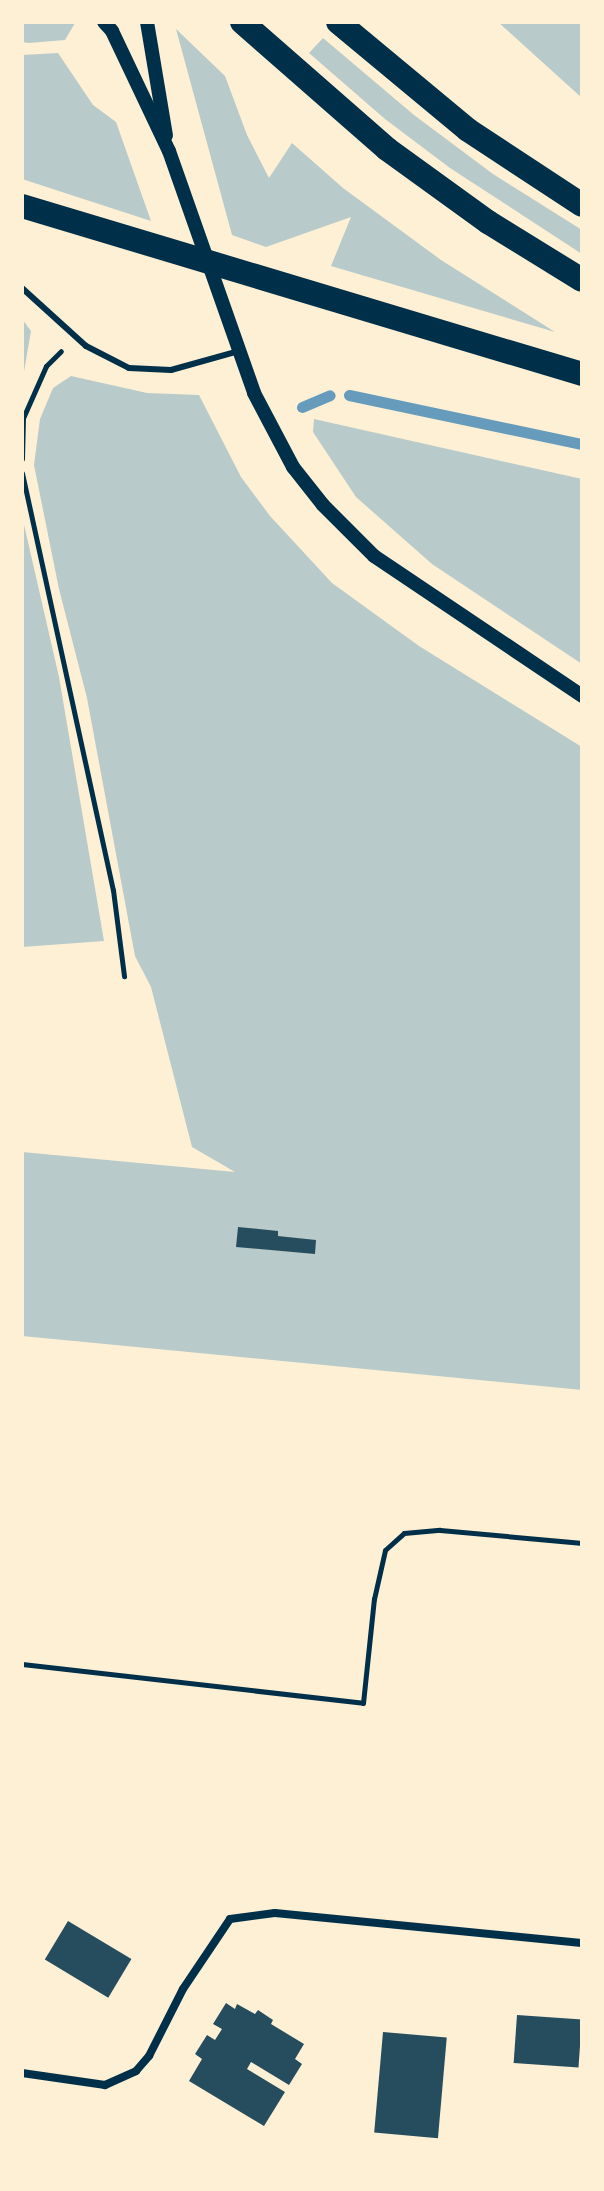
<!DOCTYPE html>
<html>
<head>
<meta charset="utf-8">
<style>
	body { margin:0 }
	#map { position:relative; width:604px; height:2191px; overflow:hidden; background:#fdf0d5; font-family:Karla,sans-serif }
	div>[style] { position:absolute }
	.green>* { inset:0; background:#b9caca }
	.stream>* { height:11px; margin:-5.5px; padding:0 5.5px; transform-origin:5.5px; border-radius:5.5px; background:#669bbc }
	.building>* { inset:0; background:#264d5e; transform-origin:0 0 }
	.path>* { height:5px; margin:-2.5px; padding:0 2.5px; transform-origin:2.5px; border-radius:2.5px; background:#003049 }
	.service>* { height:6px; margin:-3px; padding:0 3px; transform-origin:3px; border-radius:3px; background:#003049 }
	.minor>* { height:8px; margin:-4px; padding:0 4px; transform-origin:4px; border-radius:4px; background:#003049 }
	.tertiary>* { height:14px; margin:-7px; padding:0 7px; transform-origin:7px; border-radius:7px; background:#003049 }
	.motorway>* { height:24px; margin:-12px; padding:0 12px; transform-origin:12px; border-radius:12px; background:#003049 }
	span { translate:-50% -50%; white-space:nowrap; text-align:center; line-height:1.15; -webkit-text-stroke:8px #fdf0d5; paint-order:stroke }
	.frame { position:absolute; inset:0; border:24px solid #fdf0d5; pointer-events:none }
</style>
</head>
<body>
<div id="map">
	<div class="green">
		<i style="clip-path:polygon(22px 22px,74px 22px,75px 23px,65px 40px,29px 43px,22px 42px)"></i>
		<i style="clip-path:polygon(498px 22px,582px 22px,582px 98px)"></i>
		<i style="clip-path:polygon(176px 29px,225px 76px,247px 135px,269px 178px,292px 143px,343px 188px,441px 260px,555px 332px,331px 266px,351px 217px,266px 247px,232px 235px)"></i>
		<i style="clip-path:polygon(323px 38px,414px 115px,493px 174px,582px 230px,582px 254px,450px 168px,385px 119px,309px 53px)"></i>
		<i style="clip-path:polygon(58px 53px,93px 105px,116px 122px,151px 221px,22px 179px,22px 55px)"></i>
		<i style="clip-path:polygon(22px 319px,31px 331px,22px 383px)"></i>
		<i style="clip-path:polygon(71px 376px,147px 393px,199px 395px,241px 477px,270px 516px,332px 583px,419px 646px,582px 747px,582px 1390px,22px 1336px,22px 1152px,235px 1172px,192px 1147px,151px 987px,135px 956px,87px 698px,59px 589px,34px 465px,40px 419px,53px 388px)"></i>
		<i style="clip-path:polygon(314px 419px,582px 479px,582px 664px,432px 564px,356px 497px,313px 432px)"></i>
		<i style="clip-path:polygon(22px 516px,59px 677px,104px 941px,22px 947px)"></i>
	</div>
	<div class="stream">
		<i style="left:349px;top:395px;width:238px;rotate:11.9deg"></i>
		<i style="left:302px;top:407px;width:30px;rotate:-23deg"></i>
	</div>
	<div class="building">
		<i style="clip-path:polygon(238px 1227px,278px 1231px,278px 1236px,316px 1240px,315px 1254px,236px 1247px)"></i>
		<i style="left:68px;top:1921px;width:74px;height:45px;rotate:31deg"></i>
		<i style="clip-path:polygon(226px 2003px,235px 2009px,237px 2004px,255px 2014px,258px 2010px,273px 2020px,271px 2024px,304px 2044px,295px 2059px,302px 2064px,289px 2085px,251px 2062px,247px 2069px,285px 2092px,264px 2126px,189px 2081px,202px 2059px,195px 2054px,207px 2035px,215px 2040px,222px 2029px,213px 2024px)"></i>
		<i style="left:517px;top:2015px;width:65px;height:48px;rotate:4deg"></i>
		<i style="left:383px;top:2032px;width:64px;height:101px;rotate:5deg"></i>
	</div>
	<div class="path">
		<i style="left:22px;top:459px;width:41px;rotate:-88.6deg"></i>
		<i style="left:23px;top:418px;width:57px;rotate:-66.1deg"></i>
		<i style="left:46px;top:366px;width:21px;rotate:-45deg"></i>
		<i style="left:22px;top:473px;width:427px;rotate:77.7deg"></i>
		<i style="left:113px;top:890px;width:87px;rotate:82.7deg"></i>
		<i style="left:22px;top:1664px;width:343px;rotate:6.5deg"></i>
		<i style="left:363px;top:1703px;width:105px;rotate:-84deg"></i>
		<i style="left:374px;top:1599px;width:50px;rotate:-77.3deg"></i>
		<i style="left:385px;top:1550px;width:25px;rotate:-42deg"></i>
		<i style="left:404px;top:1533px;width:36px;rotate:-5deg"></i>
		<i style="left:440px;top:1530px;width:143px;rotate:5.2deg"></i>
	</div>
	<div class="service">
		<i style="left:22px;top:288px;width:86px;rotate:42.2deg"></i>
		<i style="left:86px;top:346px;width:48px;rotate:27.1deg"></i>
		<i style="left:129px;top:368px;width:42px;rotate:2.7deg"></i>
		<i style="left:171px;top:370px;width:71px;rotate:-15.6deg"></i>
	</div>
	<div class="minor">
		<i style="left:22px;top:2073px;width:84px;rotate:8.2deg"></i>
		<i style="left:105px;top:2085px;width:34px;rotate:-24deg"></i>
		<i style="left:136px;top:2071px;width:20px;rotate:-49deg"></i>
		<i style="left:149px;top:2056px;width:75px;rotate:-63.1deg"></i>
		<i style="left:183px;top:1989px;width:84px;rotate:-56.1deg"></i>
		<i style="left:230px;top:1919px;width:45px;rotate:-7.6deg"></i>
		<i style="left:275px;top:1913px;width:308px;rotate:5.6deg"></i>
	</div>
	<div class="tertiary">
		<i style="left:104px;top:22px;width:12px;rotate:48deg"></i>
		<i style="left:112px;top:31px;width:133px;rotate:64.6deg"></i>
		<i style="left:169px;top:151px;width:256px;rotate:70.6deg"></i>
		<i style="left:254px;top:393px;width:84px;rotate:62.2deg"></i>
		<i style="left:293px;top:467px;width:48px;rotate:51.7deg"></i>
		<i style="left:323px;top:505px;width:72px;rotate:45deg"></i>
		<i style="left:374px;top:556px;width:251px;rotate:33.9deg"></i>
		<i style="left:147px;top:22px;width:115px;rotate:80.5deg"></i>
	</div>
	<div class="motorway">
		<i style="left:242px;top:22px;width:193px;rotate:41.2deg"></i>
		<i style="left:387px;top:149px;width:125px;rotate:35.9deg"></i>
		<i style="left:488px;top:222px;width:110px;rotate:31.7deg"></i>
		<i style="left:338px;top:22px;width:169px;rotate:39.7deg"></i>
		<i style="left:468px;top:130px;width:136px;rotate:33.3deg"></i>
		<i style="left:22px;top:206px;width:585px;rotate:16.7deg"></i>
	</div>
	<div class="frame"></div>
</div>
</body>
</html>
